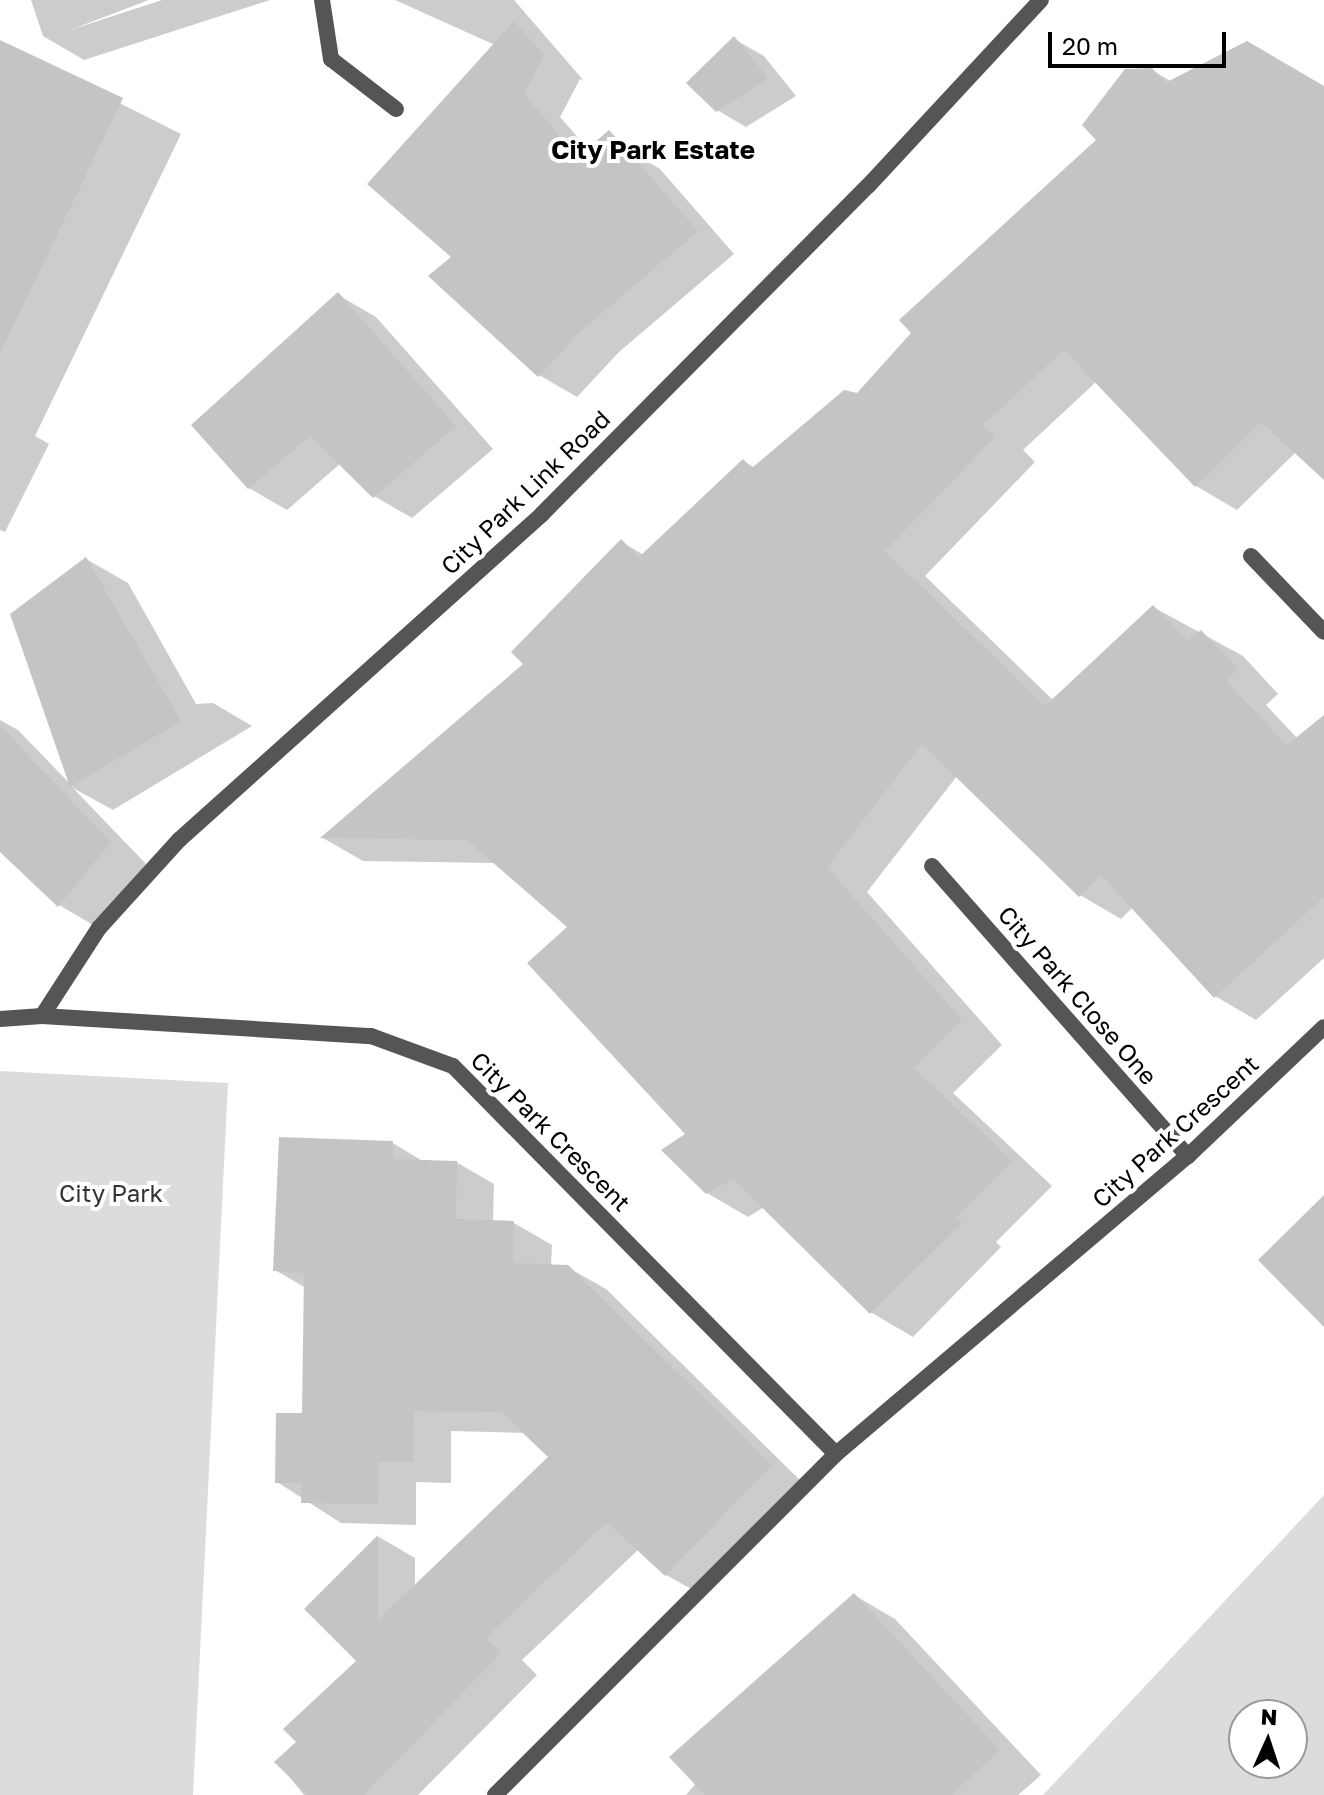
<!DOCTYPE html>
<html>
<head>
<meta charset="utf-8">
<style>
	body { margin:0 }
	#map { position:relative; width:1324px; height:1795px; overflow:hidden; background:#fff; font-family:"Golos Text",sans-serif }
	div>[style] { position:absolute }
	.green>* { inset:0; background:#dcdcdc }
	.shadow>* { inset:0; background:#0003 }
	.building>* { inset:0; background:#c4c4c4 }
	.service>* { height:16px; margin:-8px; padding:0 8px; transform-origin:8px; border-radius:8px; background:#555 }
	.minor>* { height:16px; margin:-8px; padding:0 8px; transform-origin:8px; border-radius:8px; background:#555 }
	span { translate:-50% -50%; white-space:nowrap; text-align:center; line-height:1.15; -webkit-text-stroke:8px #fff; paint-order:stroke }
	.street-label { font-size:24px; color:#000 }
	.park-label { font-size:24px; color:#333 }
	.neighbourhood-label { font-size:26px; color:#000; font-weight:700 }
	.north { position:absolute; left:1228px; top:1699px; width:80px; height:80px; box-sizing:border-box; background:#fff; border:2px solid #999; border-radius:50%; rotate:3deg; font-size:22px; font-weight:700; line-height:32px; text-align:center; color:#000 }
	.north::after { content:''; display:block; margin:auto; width:28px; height:36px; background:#000; clip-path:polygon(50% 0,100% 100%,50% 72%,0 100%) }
	.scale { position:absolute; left:1048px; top:32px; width:178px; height:36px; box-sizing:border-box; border:4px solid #000; border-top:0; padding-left:10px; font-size:24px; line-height:28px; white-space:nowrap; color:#000; -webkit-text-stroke:6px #fff; paint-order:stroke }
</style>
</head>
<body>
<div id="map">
	<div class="green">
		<i style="clip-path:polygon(0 1071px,228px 1083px,193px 1795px,0 1795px)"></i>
		<i style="clip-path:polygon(evenodd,1324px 1495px,1324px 1795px,1043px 1795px,1324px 1495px,1244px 1715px,1292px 1715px,1292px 1763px,1244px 1763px,1244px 1715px)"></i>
	</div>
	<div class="shadow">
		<i style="clip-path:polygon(31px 0,149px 0,70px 30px,162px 0,270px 0,84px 60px,43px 36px)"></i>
		<i style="clip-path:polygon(395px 0,514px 0,584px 81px,580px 79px,560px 117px,603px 166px,623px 147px,660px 169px,734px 254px,619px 352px,577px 397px,539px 375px,454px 257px,495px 45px)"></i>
		<i style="clip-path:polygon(734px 39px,764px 56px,796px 96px,746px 127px,717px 110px)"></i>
		<i style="clip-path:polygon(0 43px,181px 134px,35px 436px,49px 444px,5px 532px,0 530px)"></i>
		<i style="clip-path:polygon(1152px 70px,1172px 82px,1324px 88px,1324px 477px,1296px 452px,1237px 510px,1196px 486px,1097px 381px,1023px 450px,1035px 462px,925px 576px,1053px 700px,1153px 607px,1243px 656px,1278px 694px,1266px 705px,1298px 739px,1324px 742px,1324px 958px,1256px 1020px,1215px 996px,1133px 907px,1121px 919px,1080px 895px,957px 776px,867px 892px,1002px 1045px,953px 1093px,1052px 1186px,996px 1242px,1001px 1247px,913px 1337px,872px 1313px,764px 1207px,748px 1217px,707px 1193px,688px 1134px,570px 927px,496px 863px,363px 861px,323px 838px,526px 664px,621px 542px,644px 555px,744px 461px,755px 468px,858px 396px,1099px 140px)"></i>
		<i style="clip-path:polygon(338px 295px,376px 317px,493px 449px,412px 518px,374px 496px,341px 463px,287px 510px,249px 488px)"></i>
		<i style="clip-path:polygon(86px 559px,128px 583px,196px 704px,213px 703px,252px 726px,113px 810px,73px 788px,146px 864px,95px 926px,59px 905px,0 849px,0 720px,18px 730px,73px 787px,45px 707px)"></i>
		<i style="clip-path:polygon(393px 1143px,424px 1162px,456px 1162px,494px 1184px,493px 1222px,514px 1223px,552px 1245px,551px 1267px,567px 1267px,606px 1289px,808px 1488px,704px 1596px,666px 1575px,639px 1549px,522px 1660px,537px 1675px,418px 1795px,304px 1795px,277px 1762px,299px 1742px,359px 1661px,307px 1609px,379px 1537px,415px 1558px,415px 1587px,551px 1457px,525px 1433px,451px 1431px,451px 1483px,416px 1482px,416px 1525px,341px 1523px,277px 1482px,304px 1415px,306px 1288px,275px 1270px)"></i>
		<i style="clip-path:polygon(854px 1595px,895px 1619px,1041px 1775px,1018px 1795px,686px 1795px)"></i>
	</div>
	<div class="building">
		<i style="clip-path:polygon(514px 21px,544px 55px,524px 94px,578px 157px,609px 130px,698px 231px,581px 331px,538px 377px,428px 276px,451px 257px,367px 184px)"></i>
		<i style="clip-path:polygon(734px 36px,768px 78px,716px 112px,686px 83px)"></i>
		<i style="clip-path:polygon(0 40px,123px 98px,0 353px)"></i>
		<i style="clip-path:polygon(1247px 41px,1324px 86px,1324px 480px,1261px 422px,1195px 487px,1064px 350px,983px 425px,995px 437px,885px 551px,1045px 706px,1153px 605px,1188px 641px,1201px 630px,1238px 669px,1226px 681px,1287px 745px,1324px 715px,1324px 897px,1214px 998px,1101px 875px,1079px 897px,922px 744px,827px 867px,962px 1020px,914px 1068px,1012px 1161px,956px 1217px,962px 1223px,870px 1314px,733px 1179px,706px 1194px,661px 1150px,685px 1134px,527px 963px,567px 927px,467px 840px,320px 838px,523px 664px,511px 652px,621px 539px,639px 557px,743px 459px,752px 468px,844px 390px,857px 393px,911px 333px,899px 320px,1096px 140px,1082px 125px,1125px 69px,1152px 68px,1165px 83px)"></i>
		<i style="clip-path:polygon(338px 292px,456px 426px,373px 498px,310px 436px,248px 489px,191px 425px)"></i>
		<i style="clip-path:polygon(86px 557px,181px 721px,70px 787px,10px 614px)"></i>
		<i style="clip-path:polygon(0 726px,111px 842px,58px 907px,0 852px)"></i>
		<i style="clip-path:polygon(279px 1137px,393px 1141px,393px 1159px,457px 1161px,456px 1219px,514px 1221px,513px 1263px,568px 1265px,772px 1465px,665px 1576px,607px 1522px,486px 1638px,501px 1653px,364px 1795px,308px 1795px,274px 1762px,296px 1742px,283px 1729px,356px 1661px,304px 1609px,378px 1535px,378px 1620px,548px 1457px,501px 1412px,414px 1411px,413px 1462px,379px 1462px,378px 1504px,301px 1503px,302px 1483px,275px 1483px,276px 1413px,302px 1413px,304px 1273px,273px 1271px)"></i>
		<i style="clip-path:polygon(1324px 1195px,1324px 1327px,1258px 1260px)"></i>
		<i style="clip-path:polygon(854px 1593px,1000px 1750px,951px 1795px,705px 1795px,669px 1757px)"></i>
	</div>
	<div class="service">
		<i style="left:322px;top:0;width:60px;rotate:81.3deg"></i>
		<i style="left:331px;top:59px;width:82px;rotate:37.6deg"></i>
	</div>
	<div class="minor">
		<i style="left:1251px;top:556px;width:105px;rotate:46.2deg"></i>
		<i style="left:932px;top:866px;width:387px;rotate:48.6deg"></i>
		<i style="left:42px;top:1016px;width:105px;rotate:-57.1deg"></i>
		<i style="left:99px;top:928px;width:119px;rotate:-47.7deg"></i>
		<i style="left:179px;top:840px;width:488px;rotate:-41.9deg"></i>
		<i style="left:542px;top:514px;width:462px;rotate:-45.2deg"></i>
		<i style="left:868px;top:186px;width:254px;rotate:-47.1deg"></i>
		<i style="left:0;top:1019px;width:42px;rotate:-4.1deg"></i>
		<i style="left:42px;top:1016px;width:330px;rotate:3.5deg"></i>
		<i style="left:371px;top:1036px;width:87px;rotate:20.1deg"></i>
		<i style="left:453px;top:1066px;width:545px;rotate:45.37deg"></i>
		<i style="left:495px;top:1795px;width:482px;rotate:-45deg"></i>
		<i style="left:836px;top:1454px;width:461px;rotate:-40.3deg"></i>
		<i style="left:1188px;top:1156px;width:187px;rotate:-43.5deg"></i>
	</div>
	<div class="street-label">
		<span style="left:525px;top:492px;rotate:-44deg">City Park Link Road</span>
		<span style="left:1078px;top:995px;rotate:49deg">City Park Close One</span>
		<span style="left:551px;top:1131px;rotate:45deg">City Park Crescent</span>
		<span style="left:1175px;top:1131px;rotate:-42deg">City Park Crescent</span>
	</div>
	<div class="park-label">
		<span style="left:111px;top:1193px">City Park</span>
	</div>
	<div class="neighbourhood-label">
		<span style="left:653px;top:150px">City Park Estate</span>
	</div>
	<div class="north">N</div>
	<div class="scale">20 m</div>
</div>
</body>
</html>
